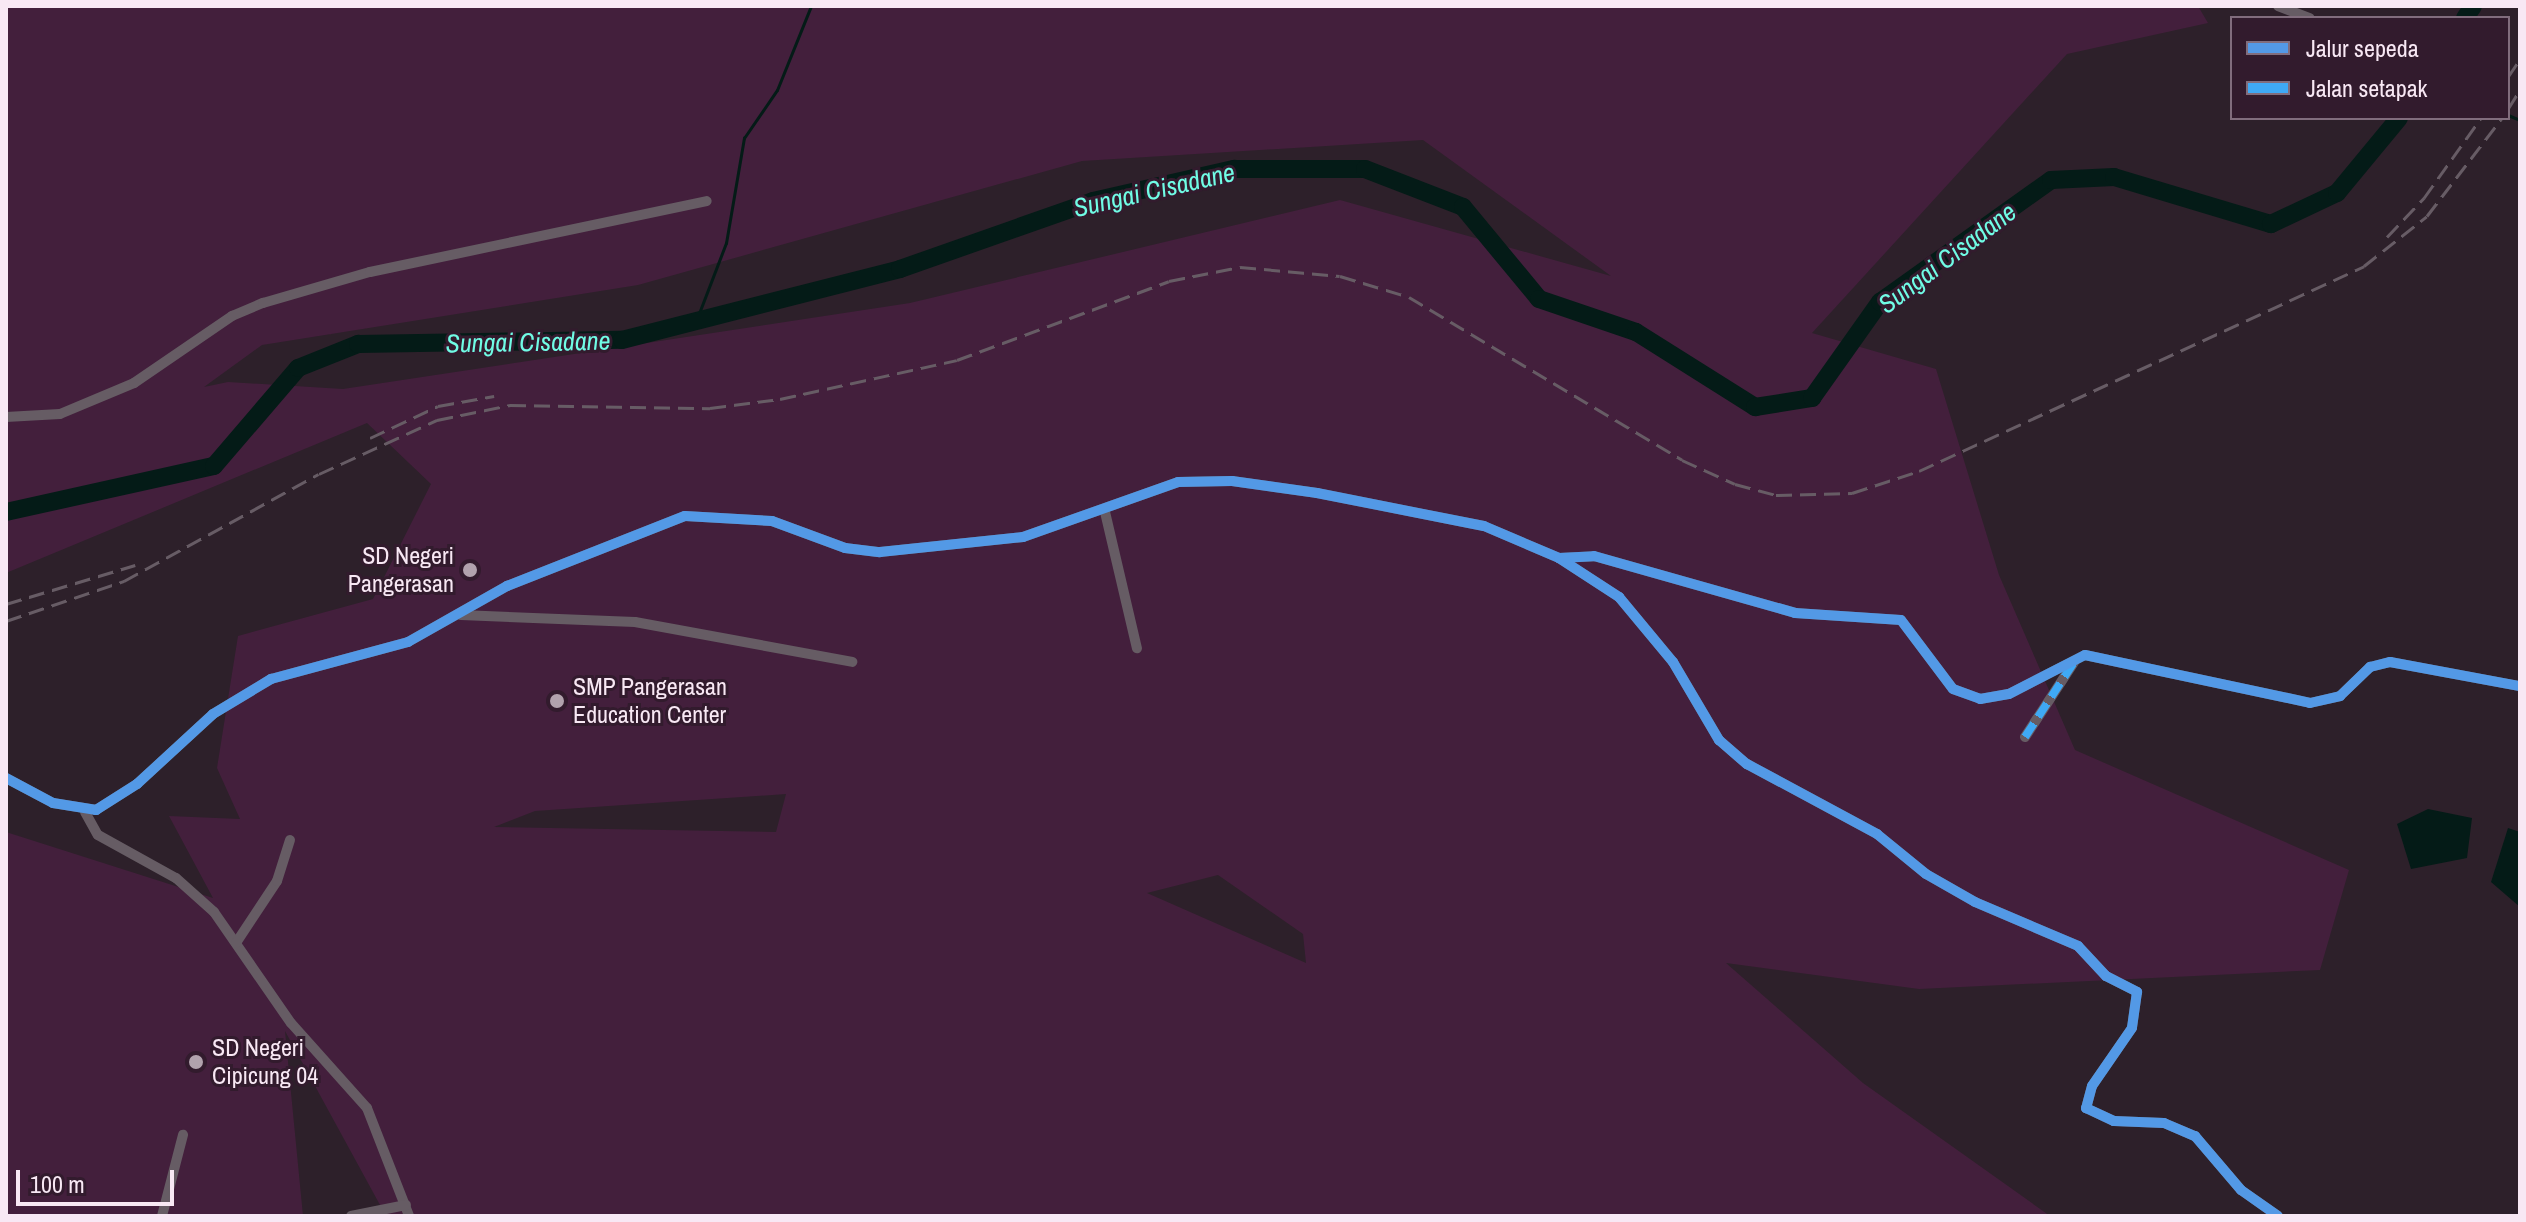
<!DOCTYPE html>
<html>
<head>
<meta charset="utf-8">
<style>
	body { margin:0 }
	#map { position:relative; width:2526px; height:1222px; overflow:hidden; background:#2d202a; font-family:"Archivo Narrow",sans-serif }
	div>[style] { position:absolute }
	.green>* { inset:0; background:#431f3c }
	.water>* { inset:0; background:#041b17 }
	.stream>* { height:3px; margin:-1.5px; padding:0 1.5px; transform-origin:1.5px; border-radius:1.5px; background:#041b17 }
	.river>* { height:18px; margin:-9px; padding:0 9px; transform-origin:9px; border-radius:9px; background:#041b17 }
	.street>* { height:10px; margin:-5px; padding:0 5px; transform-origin:5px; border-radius:5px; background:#665c64 }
	.rail>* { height:3px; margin-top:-1.5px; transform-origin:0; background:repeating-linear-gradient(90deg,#675c65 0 16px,transparent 0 24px) }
	.quiet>* { height:8px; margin-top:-4px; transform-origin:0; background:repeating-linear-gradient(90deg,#3fa9f5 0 16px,transparent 0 24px) }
	.cycleway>* { height:10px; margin:-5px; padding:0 5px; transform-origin:5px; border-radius:5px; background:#5399e6 }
	.dots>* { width:22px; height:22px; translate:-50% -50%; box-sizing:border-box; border:4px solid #321b2d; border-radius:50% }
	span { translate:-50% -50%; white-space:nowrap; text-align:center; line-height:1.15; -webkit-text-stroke:6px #321b2d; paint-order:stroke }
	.poi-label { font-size:24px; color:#f8e8f4 }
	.right { translate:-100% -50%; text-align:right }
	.left { translate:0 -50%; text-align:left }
	.water-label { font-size:26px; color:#70fce5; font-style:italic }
	.frame { position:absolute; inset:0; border:8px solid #f8e8f4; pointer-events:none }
	.legend { position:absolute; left:2230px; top:16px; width:280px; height:104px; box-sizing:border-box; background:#321b2d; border:2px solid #816d7d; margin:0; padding:10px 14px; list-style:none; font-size:24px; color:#f8e8f4 }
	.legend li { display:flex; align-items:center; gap:16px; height:40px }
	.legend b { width:40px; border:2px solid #816d7d }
	.scale { position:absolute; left:16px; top:1170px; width:158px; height:36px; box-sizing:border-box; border:4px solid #f8e8f4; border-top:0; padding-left:10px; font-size:24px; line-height:28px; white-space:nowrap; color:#f8e8f4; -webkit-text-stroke:6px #321b2d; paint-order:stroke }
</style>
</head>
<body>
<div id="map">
	<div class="green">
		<i style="clip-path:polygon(evenodd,6px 6px,2198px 6px,2208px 23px,2067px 54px,1812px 333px,1936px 369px,1999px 575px,2075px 750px,2349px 870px,2320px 970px,1919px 989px,1726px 963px,1863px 1083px,2050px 1216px,386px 1216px,285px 1031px,303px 1216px,6px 1216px,6px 832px,213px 898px,169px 816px,240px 819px,217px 768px,238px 636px,373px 599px,431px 484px,367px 423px,6px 573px,6px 6px,1423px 140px,1611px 276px,1340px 200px,910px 303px,343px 389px,228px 382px,204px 387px,262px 345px,638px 285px,1082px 161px,1423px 140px,6px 6px,786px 794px,776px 832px,494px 827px,535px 811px,786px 794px,6px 6px,1218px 875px,1303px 934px,1306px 963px,1147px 893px,1218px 875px)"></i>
	</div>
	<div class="water">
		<i style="clip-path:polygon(2428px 809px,2472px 818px,2467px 858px,2411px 869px,2397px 824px)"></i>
		<i style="clip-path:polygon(2508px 828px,2520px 832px,2520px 907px,2491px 882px)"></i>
	</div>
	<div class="stream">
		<i style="left:2508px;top:115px;width:13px;rotate:23deg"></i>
		<i style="left:696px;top:321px;width:84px;rotate:-69deg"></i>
		<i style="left:726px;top:243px;width:107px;rotate:-80.3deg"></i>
		<i style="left:744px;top:138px;width:58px;rotate:-55.5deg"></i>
		<i style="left:777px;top:90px;width:91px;rotate:-68deg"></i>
	</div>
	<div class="river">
		<i style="left:2465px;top:18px;width:14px;rotate:-56deg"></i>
		<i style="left:6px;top:512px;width:213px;rotate:-12.5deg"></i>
		<i style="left:214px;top:466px;width:129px;rotate:-49.4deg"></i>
		<i style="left:298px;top:368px;width:65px;rotate:-21.8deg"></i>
		<i style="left:358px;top:344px;width:264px;rotate:-0.9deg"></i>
		<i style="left:622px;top:340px;width:287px;rotate:-14.3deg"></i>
		<i style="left:900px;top:269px;width:205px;rotate:-19.4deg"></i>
		<i style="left:1093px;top:201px;width:145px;rotate:-12.8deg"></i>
		<i style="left:1234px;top:169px;width:131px"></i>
		<i style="left:1365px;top:169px;width:105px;rotate:21.2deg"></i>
		<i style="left:1463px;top:207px;width:119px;rotate:50.4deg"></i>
		<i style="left:1539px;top:299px;width:102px;rotate:18.8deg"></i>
		<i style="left:1636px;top:332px;width:141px;rotate:32.2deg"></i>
		<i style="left:1755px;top:407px;width:58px;rotate:-9deg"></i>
		<i style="left:1812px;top:398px;width:118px;rotate:-54.7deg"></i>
		<i style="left:1880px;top:302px;width:210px;rotate:-35.5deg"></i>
		<i style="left:2051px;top:180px;width:63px;rotate:-2.7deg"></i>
		<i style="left:2114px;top:177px;width:164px;rotate:16.7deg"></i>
		<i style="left:2271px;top:224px;width:73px;rotate:-25.2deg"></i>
		<i style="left:2337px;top:193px;width:97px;rotate:-50.4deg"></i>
	</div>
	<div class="street">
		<i style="left:2278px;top:6px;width:34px;rotate:21deg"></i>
		<i style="left:6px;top:417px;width:54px;rotate:-3.2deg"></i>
		<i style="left:60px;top:414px;width:80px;rotate:-22.7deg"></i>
		<i style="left:134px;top:383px;width:119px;rotate:-34.4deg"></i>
		<i style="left:232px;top:316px;width:34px;rotate:-23deg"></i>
		<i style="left:263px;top:303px;width:111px;rotate:-16.2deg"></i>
		<i style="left:370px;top:272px;width:344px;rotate:-11.9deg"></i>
		<i style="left:1105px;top:512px;width:140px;rotate:76.8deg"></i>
		<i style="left:1559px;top:558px;width:35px;rotate:-3deg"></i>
		<i style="left:1594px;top:556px;width:209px;rotate:15.8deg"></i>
		<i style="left:1795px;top:613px;width:106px;rotate:3.8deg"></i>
		<i style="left:1901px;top:620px;width:86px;rotate:53deg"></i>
		<i style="left:1953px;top:689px;width:29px;rotate:20deg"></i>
		<i style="left:1980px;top:699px;width:29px;rotate:-10deg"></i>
		<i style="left:2009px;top:694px;width:85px;rotate:-27.2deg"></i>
		<i style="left:2085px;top:655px;width:230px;rotate:12deg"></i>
		<i style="left:2310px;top:703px;width:31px;rotate:-13deg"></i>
		<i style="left:2340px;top:696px;width:42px;rotate:-44deg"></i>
		<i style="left:2370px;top:667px;width:21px;rotate:-14deg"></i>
		<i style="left:2390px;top:662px;width:132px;rotate:10.5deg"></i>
		<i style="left:461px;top:615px;width:174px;rotate:2.3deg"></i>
		<i style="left:635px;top:622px;width:221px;rotate:10.4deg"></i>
		<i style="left:2025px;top:737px;width:90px;rotate:-56.8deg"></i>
		<i style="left:6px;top:778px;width:53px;rotate:28deg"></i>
		<i style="left:53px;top:803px;width:44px;rotate:9.2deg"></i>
		<i style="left:96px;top:810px;width:49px;rotate:-32.4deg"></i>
		<i style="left:137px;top:784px;width:103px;rotate:-42.6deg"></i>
		<i style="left:213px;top:714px;width:68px;rotate:-31.1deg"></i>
		<i style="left:271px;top:679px;width:142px;rotate:-15.1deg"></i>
		<i style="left:408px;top:642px;width:114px;rotate:-29.5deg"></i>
		<i style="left:507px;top:586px;width:191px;rotate:-21.5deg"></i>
		<i style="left:685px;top:516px;width:87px;rotate:3.3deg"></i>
		<i style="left:772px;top:521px;width:78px;rotate:20.3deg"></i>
		<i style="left:845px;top:548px;width:35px;rotate:7deg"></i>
		<i style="left:880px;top:552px;width:144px;rotate:-6deg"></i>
		<i style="left:1023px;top:537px;width:164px;rotate:-19.5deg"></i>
		<i style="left:1178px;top:482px;width:54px;rotate:-1.1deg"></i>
		<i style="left:1232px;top:481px;width:86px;rotate:8deg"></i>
		<i style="left:1317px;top:493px;width:170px;rotate:11.2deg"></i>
		<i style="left:1484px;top:526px;width:82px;rotate:23.1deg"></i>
		<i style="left:1559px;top:558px;width:72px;rotate:33deg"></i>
		<i style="left:1619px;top:597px;width:85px;rotate:50.3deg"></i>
		<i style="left:1673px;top:662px;width:91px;rotate:59.5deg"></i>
		<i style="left:1719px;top:740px;width:37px;rotate:41deg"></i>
		<i style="left:1747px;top:764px;width:148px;rotate:28.3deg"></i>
		<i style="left:1877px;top:834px;width:63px;rotate:39.2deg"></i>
		<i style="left:1926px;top:874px;width:56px;rotate:29.7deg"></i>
		<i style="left:1975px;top:902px;width:112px;rotate:23.1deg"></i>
		<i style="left:2078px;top:946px;width:41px;rotate:47deg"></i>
		<i style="left:2106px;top:976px;width:35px;rotate:27deg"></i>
		<i style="left:2137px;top:992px;width:36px;rotate:98deg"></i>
		<i style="left:2132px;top:1028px;width:70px;rotate:124.6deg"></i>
		<i style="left:2092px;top:1086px;width:23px;rotate:105deg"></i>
		<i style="left:2086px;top:1108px;width:31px;rotate:25deg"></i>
		<i style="left:2114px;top:1121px;width:50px;rotate:2.3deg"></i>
		<i style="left:2164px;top:1123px;width:34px;rotate:23deg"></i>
		<i style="left:2195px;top:1136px;width:71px;rotate:49.6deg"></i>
		<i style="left:2241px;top:1190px;width:45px;rotate:35.1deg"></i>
		<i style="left:85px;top:812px;width:26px;rotate:61deg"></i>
		<i style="left:98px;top:835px;width:89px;rotate:28.9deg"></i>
		<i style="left:176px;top:878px;width:51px;rotate:41.8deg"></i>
		<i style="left:214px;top:912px;width:135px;rotate:55.3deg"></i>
		<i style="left:291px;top:1023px;width:114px;rotate:48.2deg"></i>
		<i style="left:367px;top:1108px;width:116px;rotate:68.7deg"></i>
		<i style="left:236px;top:943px;width:74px;rotate:-56.5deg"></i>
		<i style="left:277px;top:881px;width:43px;rotate:-72.4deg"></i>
		<i style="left:162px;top:1216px;width:84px;rotate:-75.5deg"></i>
		<i style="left:351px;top:1216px;width:56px;rotate:-11.3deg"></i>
	</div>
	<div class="rail">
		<i style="left:2508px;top:77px;width:22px;rotate:-56deg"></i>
		<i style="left:2508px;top:109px;width:22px;rotate:-58deg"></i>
		<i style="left:2387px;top:237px;width:54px;rotate:-46.5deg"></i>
		<i style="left:2424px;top:198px;width:98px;rotate:-54.5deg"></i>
		<i style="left:370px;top:438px;width:75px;rotate:-25.2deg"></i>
		<i style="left:438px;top:406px;width:57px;rotate:-10.1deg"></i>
		<i style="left:6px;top:604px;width:135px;rotate:-16.8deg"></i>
		<i style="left:6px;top:621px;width:125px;rotate:-18.7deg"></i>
		<i style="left:124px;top:581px;width:222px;rotate:-28.8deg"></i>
		<i style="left:319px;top:474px;width:130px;rotate:-24.6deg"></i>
		<i style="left:437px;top:420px;width:75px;rotate:-11.6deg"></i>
		<i style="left:510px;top:405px;width:200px;rotate:0.9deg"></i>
		<i style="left:710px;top:408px;width:71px;rotate:-7.3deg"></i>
		<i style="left:780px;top:399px;width:181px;rotate:-12.4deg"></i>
		<i style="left:957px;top:360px;width:226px;rotate:-20.4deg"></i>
		<i style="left:1169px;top:281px;width:72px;rotate:-11.2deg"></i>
		<i style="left:1240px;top:267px;width:100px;rotate:5.1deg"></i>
		<i style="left:1340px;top:276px;width:72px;rotate:16.9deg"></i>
		<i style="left:1409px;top:297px;width:318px;rotate:30.8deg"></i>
		<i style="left:1682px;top:460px;width:58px;rotate:24.4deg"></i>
		<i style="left:1735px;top:484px;width:42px;rotate:15deg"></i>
		<i style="left:1776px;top:495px;width:76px;rotate:-1.5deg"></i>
		<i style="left:1852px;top:493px;width:71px;rotate:-18.2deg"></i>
		<i style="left:1919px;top:471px;width:490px;rotate:-24.7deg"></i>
		<i style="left:2364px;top:266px;width:80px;rotate:-38.4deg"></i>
		<i style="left:2427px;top:216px;width:123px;rotate:-52.6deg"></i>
	</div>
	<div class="quiet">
		<i style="left:2025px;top:737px;width:90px;rotate:-56.8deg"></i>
	</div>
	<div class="cycleway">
		<i style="left:1559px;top:558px;width:35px;rotate:-3deg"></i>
		<i style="left:1594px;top:556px;width:209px;rotate:15.8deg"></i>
		<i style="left:1795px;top:613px;width:106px;rotate:3.8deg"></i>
		<i style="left:1901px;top:620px;width:86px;rotate:53deg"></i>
		<i style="left:1953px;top:689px;width:29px;rotate:20deg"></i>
		<i style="left:1980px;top:699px;width:29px;rotate:-10deg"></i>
		<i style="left:2009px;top:694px;width:85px;rotate:-27.2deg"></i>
		<i style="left:2085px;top:655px;width:230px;rotate:12deg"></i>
		<i style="left:2310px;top:703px;width:31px;rotate:-13deg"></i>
		<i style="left:2340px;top:696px;width:42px;rotate:-44deg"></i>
		<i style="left:2370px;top:667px;width:21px;rotate:-14deg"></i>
		<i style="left:2390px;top:662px;width:132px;rotate:10.5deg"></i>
		<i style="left:6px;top:778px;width:53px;rotate:28deg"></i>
		<i style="left:53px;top:803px;width:44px;rotate:9.2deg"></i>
		<i style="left:96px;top:810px;width:49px;rotate:-32.4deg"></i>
		<i style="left:137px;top:784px;width:103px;rotate:-42.6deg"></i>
		<i style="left:213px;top:714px;width:68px;rotate:-31.1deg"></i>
		<i style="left:271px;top:679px;width:142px;rotate:-15.1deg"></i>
		<i style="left:408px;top:642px;width:114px;rotate:-29.5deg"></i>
		<i style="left:507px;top:586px;width:191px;rotate:-21.5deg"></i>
		<i style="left:685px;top:516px;width:87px;rotate:3.3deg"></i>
		<i style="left:772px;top:521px;width:78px;rotate:20.3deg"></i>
		<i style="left:845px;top:548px;width:35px;rotate:7deg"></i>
		<i style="left:880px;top:552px;width:144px;rotate:-6deg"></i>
		<i style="left:1023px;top:537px;width:164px;rotate:-19.5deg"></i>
		<i style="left:1178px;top:482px;width:54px;rotate:-1.1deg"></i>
		<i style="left:1232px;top:481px;width:86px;rotate:8deg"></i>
		<i style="left:1317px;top:493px;width:170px;rotate:11.2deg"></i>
		<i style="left:1484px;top:526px;width:82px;rotate:23.1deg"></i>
		<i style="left:1559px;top:558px;width:72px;rotate:33deg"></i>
		<i style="left:1619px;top:597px;width:85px;rotate:50.3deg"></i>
		<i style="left:1673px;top:662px;width:91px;rotate:59.5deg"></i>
		<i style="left:1719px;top:740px;width:37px;rotate:41deg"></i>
		<i style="left:1747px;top:764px;width:148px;rotate:28.3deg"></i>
		<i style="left:1877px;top:834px;width:63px;rotate:39.2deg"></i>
		<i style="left:1926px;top:874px;width:56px;rotate:29.7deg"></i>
		<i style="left:1975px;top:902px;width:112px;rotate:23.1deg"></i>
		<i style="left:2078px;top:946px;width:41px;rotate:47deg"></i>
		<i style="left:2106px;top:976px;width:35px;rotate:27deg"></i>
		<i style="left:2137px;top:992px;width:36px;rotate:98deg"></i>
		<i style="left:2132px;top:1028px;width:70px;rotate:124.6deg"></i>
		<i style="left:2092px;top:1086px;width:23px;rotate:105deg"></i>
		<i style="left:2086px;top:1108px;width:31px;rotate:25deg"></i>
		<i style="left:2114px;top:1121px;width:50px;rotate:2.3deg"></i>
		<i style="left:2164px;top:1123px;width:34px;rotate:23deg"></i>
		<i style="left:2195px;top:1136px;width:71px;rotate:49.6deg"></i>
		<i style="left:2241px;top:1190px;width:45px;rotate:35.1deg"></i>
	</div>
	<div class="dots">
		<i style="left:470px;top:570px;background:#b1a2ad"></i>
		<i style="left:557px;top:701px;background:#b1a2ad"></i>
		<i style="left:196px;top:1062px;background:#b1a2ad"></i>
	</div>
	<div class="poi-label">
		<span class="right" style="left:454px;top:570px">SD Negeri<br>Pangerasan</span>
		<span class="left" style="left:573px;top:701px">SMP Pangerasan<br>Education Center</span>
		<span class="left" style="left:212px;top:1062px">SD Negeri<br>Cipicung 04</span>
	</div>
	<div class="water-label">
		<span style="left:1154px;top:190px;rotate:-13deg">Sungai Cisadane</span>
		<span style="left:1947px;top:258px;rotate:-37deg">Sungai Cisadane</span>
		<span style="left:528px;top:342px;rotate:-1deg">Sungai Cisadane</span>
	</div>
	<div class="frame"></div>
	<ul class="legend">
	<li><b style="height:10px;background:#5399e6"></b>Jalur sepeda</li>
	<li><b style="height:10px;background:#3fa9f5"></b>Jalan setapak</li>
	</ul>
	<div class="scale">100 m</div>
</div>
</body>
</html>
